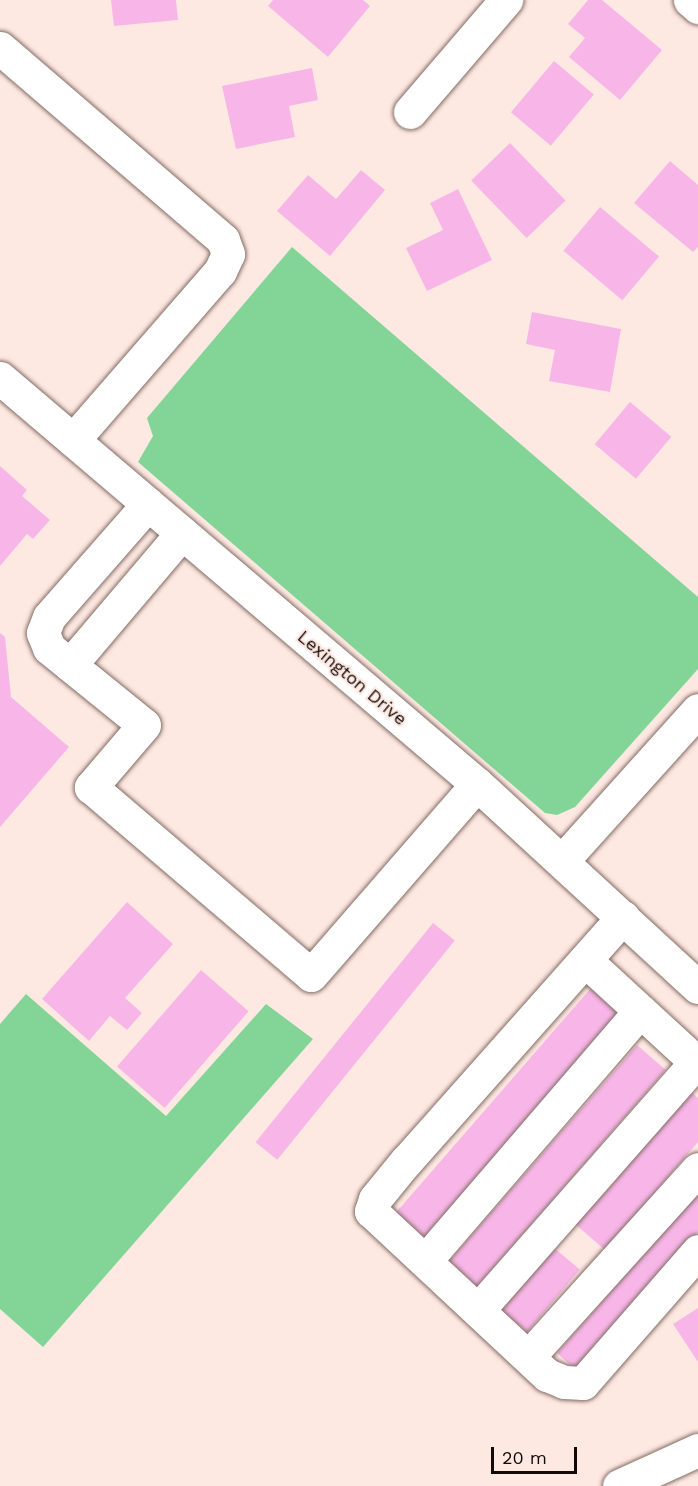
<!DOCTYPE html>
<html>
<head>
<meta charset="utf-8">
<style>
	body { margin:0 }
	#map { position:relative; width:698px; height:1486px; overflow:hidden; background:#fee9e2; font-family:"Work Sans",sans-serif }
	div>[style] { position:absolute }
	.green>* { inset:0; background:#82d596 }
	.building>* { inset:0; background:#f8b6e8; transform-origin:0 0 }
	.roads { filter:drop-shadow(0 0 2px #826c64) drop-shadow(0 0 2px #826c64) }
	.minor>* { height:33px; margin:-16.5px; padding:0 16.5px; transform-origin:16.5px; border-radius:16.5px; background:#fff }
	span { translate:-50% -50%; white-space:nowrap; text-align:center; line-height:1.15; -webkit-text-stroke:4.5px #fee9e2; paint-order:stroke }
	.street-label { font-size:18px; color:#110907 }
	.scale { position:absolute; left:491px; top:1447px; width:86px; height:27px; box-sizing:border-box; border:3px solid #110907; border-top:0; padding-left:8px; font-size:18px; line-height:21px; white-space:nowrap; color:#110907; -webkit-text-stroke:4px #fee9e2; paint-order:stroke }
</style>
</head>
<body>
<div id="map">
	<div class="green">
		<i style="clip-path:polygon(292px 247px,698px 597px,698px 669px,575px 807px,557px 815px,545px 813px,138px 462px,153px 436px,147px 418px)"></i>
		<i style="clip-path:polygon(26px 994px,166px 1116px,266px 1004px,313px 1039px,43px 1347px,0 1309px,0 1024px)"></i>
	</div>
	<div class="building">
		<i style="clip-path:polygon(111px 0,176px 0,178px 20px,114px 26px)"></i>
		<i style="clip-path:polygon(273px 0,363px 0,370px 6px,328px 57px,268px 6px)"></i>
		<i style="clip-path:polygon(588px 0,602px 0,662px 50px,620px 100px,569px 57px,585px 38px,568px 24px)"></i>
		<i style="left:554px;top:61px;width:52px;height:67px;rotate:40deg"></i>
		<i style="clip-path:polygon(312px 68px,318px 100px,289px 106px,295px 137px,236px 149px,222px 86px)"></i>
		<i style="left:510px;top:143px;width:80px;height:54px;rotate:46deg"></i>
		<i style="clip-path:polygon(670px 161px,698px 185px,698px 247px,693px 252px,634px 203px)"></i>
		<i style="clip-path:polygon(361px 170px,385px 190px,330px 256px,277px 211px,308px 175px,336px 199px)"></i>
		<i style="clip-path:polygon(458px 189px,492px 260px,427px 291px,406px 248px,443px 230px,430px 203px)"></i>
		<i style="left:600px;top:207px;width:77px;height:57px;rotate:40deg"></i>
		<i style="clip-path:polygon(532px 312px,621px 329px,610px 392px,549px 381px,555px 350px,526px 344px)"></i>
		<i style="left:630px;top:402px;width:54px;height:55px;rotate:40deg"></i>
		<i style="clip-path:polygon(0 466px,27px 490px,22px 496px,50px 520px,33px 539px,27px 534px,0 566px)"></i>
		<i style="clip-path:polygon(0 633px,5px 637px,11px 697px,69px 747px,0 827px)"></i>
		<i style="clip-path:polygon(127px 902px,173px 944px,125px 998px,142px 1013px,127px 1030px,110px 1016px,89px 1041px,42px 999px)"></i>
		<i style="left:433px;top:923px;width:28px;height:282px;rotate:39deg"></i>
		<i style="left:201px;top:970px;width:63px;height:128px;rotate:41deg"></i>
		<i style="left:591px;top:988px;width:40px;height:301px;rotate:41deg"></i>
		<i style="left:637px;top:1045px;width:38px;height:288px;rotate:41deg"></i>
		<i style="clip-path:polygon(690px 1091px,698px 1098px,698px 1142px,605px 1250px,575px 1224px)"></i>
		<i style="clip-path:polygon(698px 1192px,698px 1232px,577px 1371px,557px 1353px)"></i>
		<i style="left:553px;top:1247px;width:35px;height:82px;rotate:40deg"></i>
		<i style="clip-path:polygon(698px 1308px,698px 1362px,673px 1324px)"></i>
	</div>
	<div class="roads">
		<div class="minor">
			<i style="left:690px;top:0;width:11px;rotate:41deg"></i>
			<i style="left:0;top:48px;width:294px;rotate:40.7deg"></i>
			<i style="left:223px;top:240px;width:15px;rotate:70deg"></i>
			<i style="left:228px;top:254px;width:19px;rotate:115deg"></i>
			<i style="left:220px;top:271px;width:224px;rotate:131deg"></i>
			<i style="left:410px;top:112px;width:148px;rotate:-49.4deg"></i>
			<i style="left:0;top:378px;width:626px;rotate:40.4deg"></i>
			<i style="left:477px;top:784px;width:300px;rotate:42.6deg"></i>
			<i style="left:148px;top:504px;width:150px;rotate:131.2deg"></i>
			<i style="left:49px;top:617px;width:17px;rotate:111deg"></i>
			<i style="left:43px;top:633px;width:16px;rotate:68deg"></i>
			<i style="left:49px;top:648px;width:122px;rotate:39deg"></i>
			<i style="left:144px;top:725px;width:82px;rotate:130.5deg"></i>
			<i style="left:91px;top:787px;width:289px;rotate:40.5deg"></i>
			<i style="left:311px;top:975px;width:253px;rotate:-49deg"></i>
			<i style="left:70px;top:665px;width:173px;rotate:-49.7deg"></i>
			<i style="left:562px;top:861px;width:203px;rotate:-48deg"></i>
			<i style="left:623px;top:917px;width:327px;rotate:131.6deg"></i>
			<i style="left:406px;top:1161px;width:49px;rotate:129.2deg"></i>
			<i style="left:375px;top:1199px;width:13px;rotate:108deg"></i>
			<i style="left:371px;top:1211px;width:241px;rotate:43deg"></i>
			<i style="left:547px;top:1375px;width:18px;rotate:22deg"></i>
			<i style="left:564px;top:1382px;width:19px;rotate:3deg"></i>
			<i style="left:583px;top:1383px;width:175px;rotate:-48.9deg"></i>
			<i style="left:585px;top:960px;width:154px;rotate:42.6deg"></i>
			<i style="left:425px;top:1261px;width:330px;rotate:-49.3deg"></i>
			<i style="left:478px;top:1310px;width:333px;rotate:-48.7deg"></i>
			<i style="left:528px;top:1357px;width:253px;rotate:-47.9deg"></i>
			<i style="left:619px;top:1486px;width:87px;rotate:-24.5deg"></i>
		</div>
	</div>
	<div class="street-label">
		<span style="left:352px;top:678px;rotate:40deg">Lexington Drive</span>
	</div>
	<div class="scale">20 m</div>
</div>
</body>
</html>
